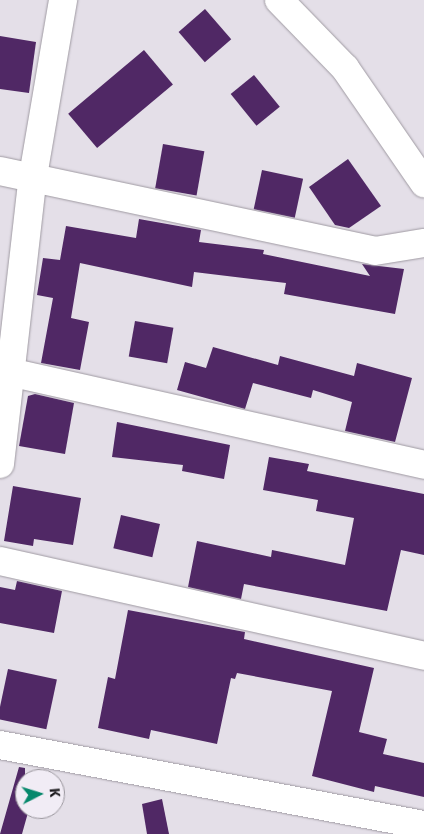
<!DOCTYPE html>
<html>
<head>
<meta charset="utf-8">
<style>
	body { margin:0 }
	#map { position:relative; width:424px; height:834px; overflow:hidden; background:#e4dfe8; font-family:"Fira Sans",sans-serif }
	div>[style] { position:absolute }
	.building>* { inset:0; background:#502865; transform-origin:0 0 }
	.roads { filter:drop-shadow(0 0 1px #9f9aa2) drop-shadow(0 0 1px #9f9aa2) }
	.minor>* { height:28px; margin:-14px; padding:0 14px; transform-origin:14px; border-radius:14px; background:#fff }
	span { translate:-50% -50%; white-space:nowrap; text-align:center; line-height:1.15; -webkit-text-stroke:5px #f1ecf5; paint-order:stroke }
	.north { position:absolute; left:15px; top:769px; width:50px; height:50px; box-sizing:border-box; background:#f1ecf5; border:1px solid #99959c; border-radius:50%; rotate:85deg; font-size:14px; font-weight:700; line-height:20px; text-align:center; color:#151316 }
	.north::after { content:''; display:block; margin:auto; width:18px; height:22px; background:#07886c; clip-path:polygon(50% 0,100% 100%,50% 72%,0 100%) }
</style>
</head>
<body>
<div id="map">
	<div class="building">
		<i style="left:205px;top:9px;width:40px;height:35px;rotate:49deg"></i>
		<i style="clip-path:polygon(0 36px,36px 42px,29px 93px,0 89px)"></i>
		<i style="left:144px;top:50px;width:45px;height:99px;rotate:50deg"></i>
		<i style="left:254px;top:75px;width:41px;height:30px;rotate:51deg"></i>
		<i style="left:163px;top:144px;width:42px;height:45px;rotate:10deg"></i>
		<i style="clip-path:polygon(348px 159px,381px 206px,349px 228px,335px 225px,309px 187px)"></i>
		<i style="left:262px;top:170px;width:42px;height:40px;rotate:12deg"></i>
		<i style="clip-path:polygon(139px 219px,201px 230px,199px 242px,264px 250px,263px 254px,370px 276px,362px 264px,404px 269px,395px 314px,284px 294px,286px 283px,194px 272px,192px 287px,80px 263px,71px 318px,89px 322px,80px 370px,41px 363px,53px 298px,37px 295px,43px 258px,60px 260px,66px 226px,136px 238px)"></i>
		<i style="left:135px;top:321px;width:39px;height:36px;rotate:10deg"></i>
		<i style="clip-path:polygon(213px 347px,278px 365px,280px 356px,354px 376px,357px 363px,412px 378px,395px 442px,345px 431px,352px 402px,313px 390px,311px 398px,253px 383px,245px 409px,177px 390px,185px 362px,206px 368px)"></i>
		<i style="clip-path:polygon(35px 394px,74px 403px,65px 454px,19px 446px,28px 396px)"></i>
		<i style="clip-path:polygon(117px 422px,230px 445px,224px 479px,182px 471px,183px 465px,112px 457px)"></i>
		<i style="clip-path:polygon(269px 457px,309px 464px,307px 471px,424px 494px,424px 555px,401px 550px,387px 611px,244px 584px,241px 599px,188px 587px,197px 541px,271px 557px,272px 550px,345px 565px,354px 518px,316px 511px,318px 500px,263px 490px)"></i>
		<i style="clip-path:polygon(13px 486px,81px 498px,73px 545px,34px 539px,33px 546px,4px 541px)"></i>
		<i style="left:121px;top:515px;width:40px;height:34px;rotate:13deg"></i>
		<i style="clip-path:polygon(17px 581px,62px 591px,54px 633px,0 623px,0 587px,15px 590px)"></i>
		<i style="clip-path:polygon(128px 610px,245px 632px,244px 639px,374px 668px,359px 732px,387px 739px,383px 754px,424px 763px,424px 797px,375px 786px,374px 792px,312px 776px,332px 691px,237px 673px,235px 679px,231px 678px,217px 744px,151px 730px,149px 739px,98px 728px,108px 677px,115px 679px)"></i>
		<i style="left:8px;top:669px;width:50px;height:51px;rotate:12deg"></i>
		<i style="clip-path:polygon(19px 767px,25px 768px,25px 809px,29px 809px,22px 834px,0 834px)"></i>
		<i style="clip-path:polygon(162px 799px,169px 834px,147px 834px,142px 804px)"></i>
	</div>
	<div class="roads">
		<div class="minor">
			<i style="left:279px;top:0;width:95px;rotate:45.9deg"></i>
			<i style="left:345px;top:68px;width:140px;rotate:55.5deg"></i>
			<i style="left:0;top:171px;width:383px;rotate:12deg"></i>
			<i style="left:375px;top:251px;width:50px;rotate:-9.3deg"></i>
			<i style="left:0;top:370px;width:435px;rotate:12.6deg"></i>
			<i style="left:0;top:464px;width:290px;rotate:-83.5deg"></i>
			<i style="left:33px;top:176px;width:179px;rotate:-80.3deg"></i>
			<i style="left:0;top:561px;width:435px;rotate:12.6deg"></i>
			<i style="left:0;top:745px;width:431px;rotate:10.7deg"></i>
		</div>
	</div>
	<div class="north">K</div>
</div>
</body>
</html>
